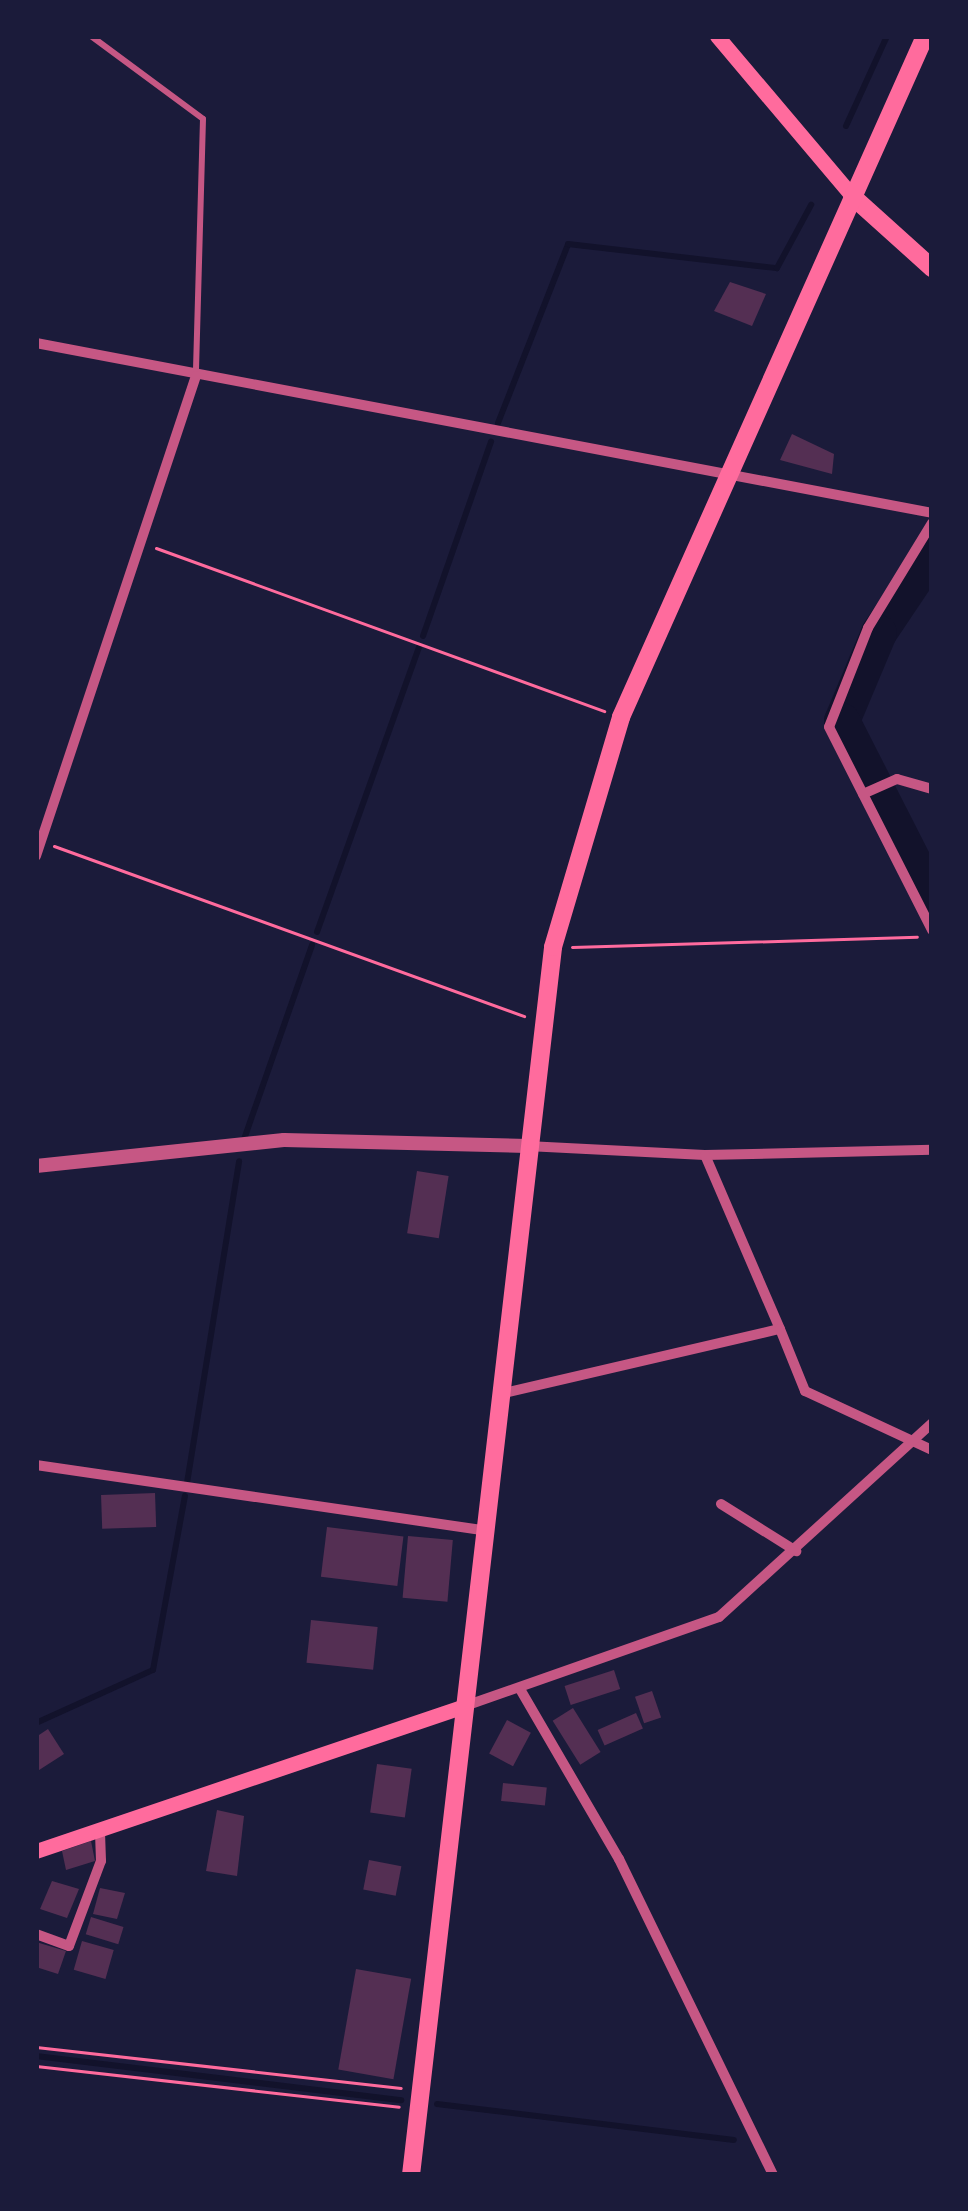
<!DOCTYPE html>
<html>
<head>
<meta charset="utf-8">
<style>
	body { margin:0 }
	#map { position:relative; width:968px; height:2211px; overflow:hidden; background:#1b1b3a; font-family:"Fira Sans",sans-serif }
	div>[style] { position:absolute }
	.stream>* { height:6px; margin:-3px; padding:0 3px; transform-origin:3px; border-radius:3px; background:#12122b }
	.river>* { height:36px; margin:-18px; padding:0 18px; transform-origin:18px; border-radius:18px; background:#12122b }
	.building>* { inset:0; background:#542f53; transform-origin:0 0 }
	.path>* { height:3px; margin:-1.5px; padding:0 1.5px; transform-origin:1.5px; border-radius:1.5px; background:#ff6b9d }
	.service>* { height:6px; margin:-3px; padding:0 3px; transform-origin:3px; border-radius:3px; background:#c65784 }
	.minor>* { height:10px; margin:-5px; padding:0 5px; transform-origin:5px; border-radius:5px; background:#c65784 }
	.tertiary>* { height:14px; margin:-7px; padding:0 7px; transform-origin:7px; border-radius:7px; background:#c65784 }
	.secondary>* { height:15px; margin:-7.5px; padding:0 7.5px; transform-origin:7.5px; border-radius:7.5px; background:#ff6b9d }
	.primary>* { height:18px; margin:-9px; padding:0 9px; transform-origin:9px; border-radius:9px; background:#ff6b9d }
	span { translate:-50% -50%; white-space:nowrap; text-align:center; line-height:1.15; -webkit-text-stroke:10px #1b1b3a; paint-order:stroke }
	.frame { position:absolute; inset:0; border:39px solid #1b1b3a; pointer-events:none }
</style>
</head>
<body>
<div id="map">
	<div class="stream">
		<i style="left:846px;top:126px;width:99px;rotate:-65.5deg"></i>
		<i style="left:498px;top:423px;width:192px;rotate:-68.6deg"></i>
		<i style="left:568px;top:244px;width:210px;rotate:6.6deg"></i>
		<i style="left:777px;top:268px;width:72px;rotate:-61.6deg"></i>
		<i style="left:423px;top:636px;width:206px;rotate:-70.7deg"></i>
		<i style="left:317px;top:932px;width:303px;rotate:-70.3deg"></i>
		<i style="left:242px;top:1145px;width:212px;rotate:-70.7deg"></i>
		<i style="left:187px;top:1483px;width:326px;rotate:-80.8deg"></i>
		<i style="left:36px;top:1723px;width:128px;rotate:-24.4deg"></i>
		<i style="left:153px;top:1670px;width:177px;rotate:-79.6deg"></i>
		<i style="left:36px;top:2056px;width:368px;rotate:6.9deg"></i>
		<i style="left:437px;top:2104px;width:299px;rotate:6.9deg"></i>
	</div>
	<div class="river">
		<i style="left:932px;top:554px;width:95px;rotate:123.9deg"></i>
		<i style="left:879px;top:633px;width:95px;rotate:112.8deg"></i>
		<i style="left:842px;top:721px;width:199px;rotate:63deg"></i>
	</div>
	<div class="building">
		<i style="clip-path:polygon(730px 282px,766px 294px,752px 326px,714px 311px)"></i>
		<i style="clip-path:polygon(792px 434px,834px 454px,832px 474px,780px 460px)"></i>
		<i style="left:417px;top:1171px;width:32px;height:63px;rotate:9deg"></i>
		<i style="left:155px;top:1493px;width:34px;height:54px;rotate:88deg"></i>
		<i style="left:327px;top:1527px;width:77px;height:50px;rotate:7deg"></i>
		<i style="left:408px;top:1536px;width:45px;height:62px;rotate:5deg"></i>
		<i style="left:311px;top:1620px;width:67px;height:43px;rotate:6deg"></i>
		<i style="left:614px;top:1670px;width:20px;height:52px;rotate:72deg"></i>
		<i style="left:652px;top:1691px;width:28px;height:18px;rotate:71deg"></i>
		<i style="left:573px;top:1708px;width:52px;height:24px;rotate:58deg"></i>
		<i style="left:636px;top:1713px;width:17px;height:42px;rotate:66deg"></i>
		<i style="left:507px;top:1720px;width:27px;height:38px;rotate:28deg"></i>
		<i style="clip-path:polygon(48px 1729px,64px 1754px,36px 1772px,36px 1737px)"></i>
		<i style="left:377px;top:1764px;width:35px;height:49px;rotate:8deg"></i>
		<i style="left:503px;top:1783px;width:44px;height:18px;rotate:6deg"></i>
		<i style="clip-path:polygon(217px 1810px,244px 1816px,237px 1876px,206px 1871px)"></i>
		<i style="clip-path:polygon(91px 1841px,95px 1861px,66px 1870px,62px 1851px)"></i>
		<i style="left:369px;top:1860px;width:33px;height:30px;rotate:11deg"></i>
		<i style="clip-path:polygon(52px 1881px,79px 1889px,67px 1918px,40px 1909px)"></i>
		<i style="clip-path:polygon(100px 1888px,125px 1893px,117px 1919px,93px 1914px)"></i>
		<i style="left:91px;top:1917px;width:34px;height:18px;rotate:17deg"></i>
		<i style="left:82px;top:1941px;width:33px;height:30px;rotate:16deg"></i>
		<i style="clip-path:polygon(36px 1942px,66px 1951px,58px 1974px,36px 1967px)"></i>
		<i style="left:356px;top:1969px;width:56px;height:102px;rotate:10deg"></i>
	</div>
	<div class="path">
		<i style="left:156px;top:548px;width:477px;rotate:20deg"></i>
		<i style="left:54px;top:846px;width:500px;rotate:19.9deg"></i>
		<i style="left:572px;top:947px;width:345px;rotate:-1.7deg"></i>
		<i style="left:36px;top:2047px;width:367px;rotate:6.4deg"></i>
		<i style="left:36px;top:2066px;width:365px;rotate:6.4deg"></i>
	</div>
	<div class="service">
		<i style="left:91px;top:36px;width:139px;rotate:36.5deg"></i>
		<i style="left:203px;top:119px;width:253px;rotate:91.6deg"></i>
	</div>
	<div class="minor">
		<i style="left:36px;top:343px;width:912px;rotate:10.74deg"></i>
		<i style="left:932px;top:523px;width:123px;rotate:121.4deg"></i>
		<i style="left:868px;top:628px;width:106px;rotate:111.5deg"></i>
		<i style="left:829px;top:727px;width:228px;rotate:63.1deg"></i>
		<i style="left:863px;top:794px;width:37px;rotate:-24deg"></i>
		<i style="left:897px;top:779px;width:36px;rotate:16deg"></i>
		<i style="left:36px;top:856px;width:506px;rotate:-71.57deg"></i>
		<i style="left:527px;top:1146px;width:178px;rotate:2.9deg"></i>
		<i style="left:705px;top:1155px;width:227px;rotate:-1.3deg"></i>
		<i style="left:705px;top:1155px;width:189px;rotate:66.7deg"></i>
		<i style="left:500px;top:1394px;width:287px;rotate:-13.1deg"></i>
		<i style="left:780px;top:1329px;width:67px;rotate:68deg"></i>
		<i style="left:805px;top:1391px;width:140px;rotate:24.9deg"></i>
		<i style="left:36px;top:1465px;width:452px;rotate:8.3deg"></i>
		<i style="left:721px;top:1504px;width:89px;rotate:32.1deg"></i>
		<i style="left:520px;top:1689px;width:197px;rotate:59.8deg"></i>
		<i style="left:619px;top:1859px;width:352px;rotate:64deg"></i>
		<i style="left:465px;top:1706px;width:269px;rotate:-19.3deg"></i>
		<i style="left:719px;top:1617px;width:288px;rotate:-42.3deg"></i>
		<i style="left:36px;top:1934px;width:35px;rotate:20deg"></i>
		<i style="left:69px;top:1946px;width:91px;rotate:-69.4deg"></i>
		<i style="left:101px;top:1861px;width:27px;rotate:-92deg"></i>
	</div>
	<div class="tertiary">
		<i style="left:36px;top:1166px;width:249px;rotate:-6deg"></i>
		<i style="left:284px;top:1140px;width:243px;rotate:1.4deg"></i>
	</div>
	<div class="secondary">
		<i style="left:717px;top:36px;width:209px;rotate:49.8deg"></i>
		<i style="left:36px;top:1851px;width:453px;rotate:-18.7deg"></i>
	</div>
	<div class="primary">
		<i style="left:852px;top:196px;width:108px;rotate:42deg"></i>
		<i style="left:411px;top:2175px;width:1236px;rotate:-83.4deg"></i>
		<i style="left:553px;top:947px;width:240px;rotate:-73.5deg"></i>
		<i style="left:621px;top:717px;width:746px;rotate:-65.94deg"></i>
	</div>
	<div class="frame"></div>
</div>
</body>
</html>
